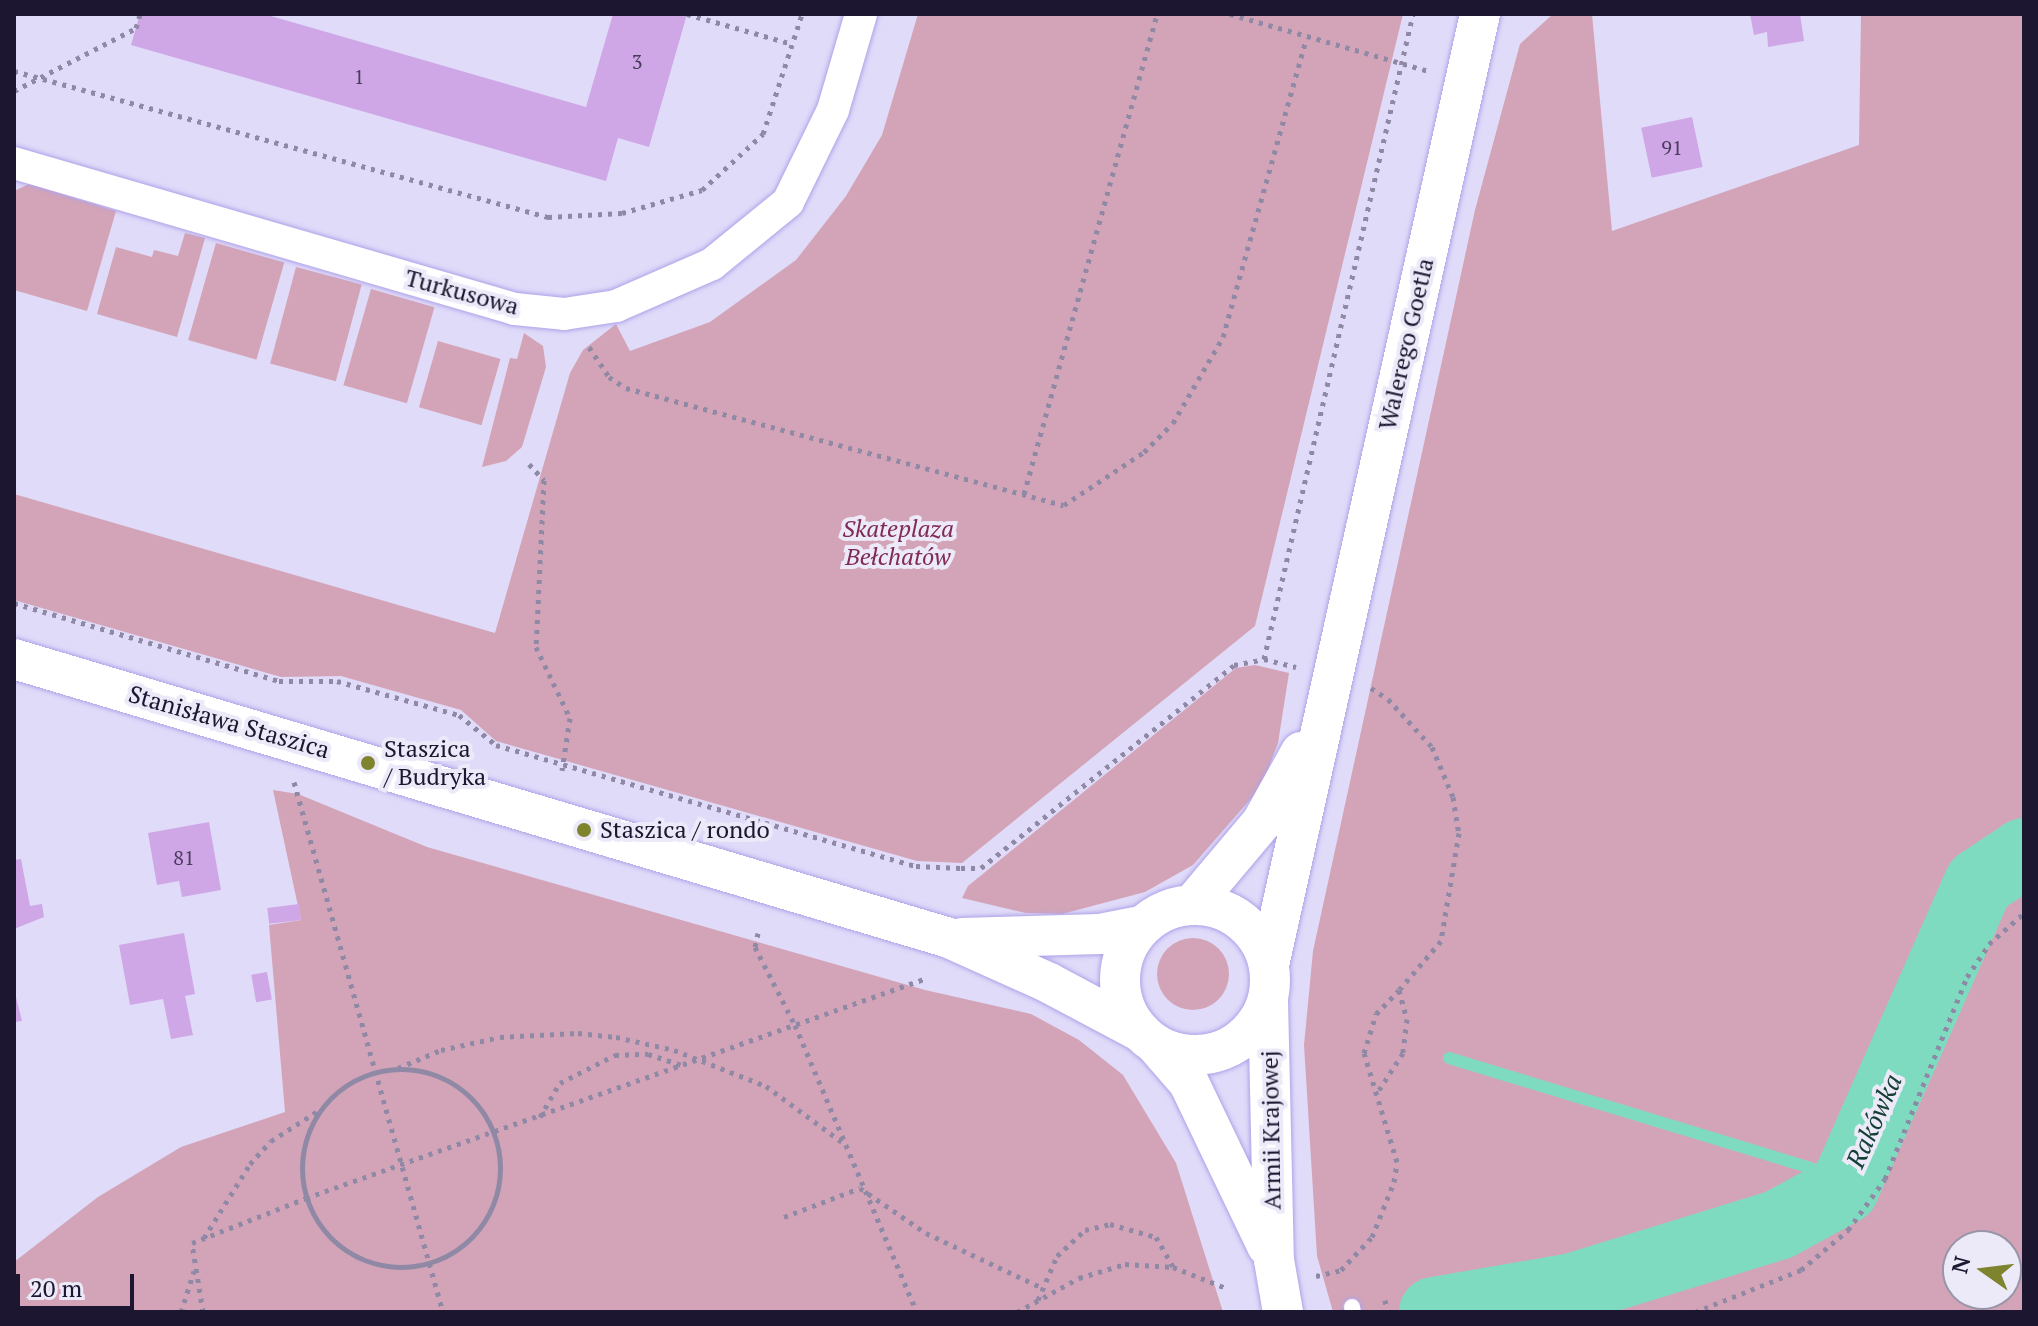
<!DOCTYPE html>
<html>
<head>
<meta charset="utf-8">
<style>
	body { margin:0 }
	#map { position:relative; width:2038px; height:1326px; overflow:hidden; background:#e0dbf9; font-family:"PT Serif",serif }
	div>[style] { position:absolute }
	.green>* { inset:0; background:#d3a4b7; transform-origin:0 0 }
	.round { border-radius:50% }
	.stream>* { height:12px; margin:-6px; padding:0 6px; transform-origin:6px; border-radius:6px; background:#7fdbc0 }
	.river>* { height:70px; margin:-35px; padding:0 35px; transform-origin:35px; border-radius:35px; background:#7fdbc0 }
	.building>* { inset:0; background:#cfa7e6; transform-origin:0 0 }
	.path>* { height:5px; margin-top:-2.5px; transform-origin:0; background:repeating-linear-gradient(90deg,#8f89a6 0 4px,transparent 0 10px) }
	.path>.ring { margin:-2.5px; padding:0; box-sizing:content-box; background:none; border:5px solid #8f89a6; border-radius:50% }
	.roads { filter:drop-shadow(0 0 2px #b0a2e9) drop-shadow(0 0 2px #b0a2e9) }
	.service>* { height:16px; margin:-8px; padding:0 8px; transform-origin:8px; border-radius:8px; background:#fff }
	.minor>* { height:32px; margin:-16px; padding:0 16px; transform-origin:16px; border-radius:16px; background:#fff }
	.tertiary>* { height:40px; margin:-20px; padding:0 20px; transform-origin:20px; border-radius:20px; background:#fff }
	.tertiary>.ring { margin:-20px; padding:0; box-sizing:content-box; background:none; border:40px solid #fff; border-radius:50% }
	.dots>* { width:22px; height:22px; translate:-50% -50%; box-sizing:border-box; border:4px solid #eceaf9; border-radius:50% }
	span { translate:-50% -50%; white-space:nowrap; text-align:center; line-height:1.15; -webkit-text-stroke:8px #eceaf9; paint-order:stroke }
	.number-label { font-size:20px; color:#493a5e }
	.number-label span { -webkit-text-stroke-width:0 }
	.street-label { font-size:24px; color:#1c1630 }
	.park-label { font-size:24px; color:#802a55; font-style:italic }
	.poi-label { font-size:24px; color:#1c1630 }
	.left { translate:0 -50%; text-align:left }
	.water-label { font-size:26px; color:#153f34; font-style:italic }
	.frame { position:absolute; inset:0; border:16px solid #1c1630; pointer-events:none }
	.north { position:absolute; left:1942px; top:1230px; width:80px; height:80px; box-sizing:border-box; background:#eceaf9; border:2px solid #9995a9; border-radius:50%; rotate:284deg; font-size:22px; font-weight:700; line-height:32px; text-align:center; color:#1c1630 }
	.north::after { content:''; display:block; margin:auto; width:28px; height:36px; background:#7e832e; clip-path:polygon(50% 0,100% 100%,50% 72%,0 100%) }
	.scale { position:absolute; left:16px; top:1274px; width:118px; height:36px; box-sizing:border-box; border:4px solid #1c1630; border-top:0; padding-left:10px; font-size:24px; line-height:28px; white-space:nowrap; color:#1c1630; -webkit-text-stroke:6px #eceaf9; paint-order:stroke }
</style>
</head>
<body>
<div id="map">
	<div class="green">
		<i style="clip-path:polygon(918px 14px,1403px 14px,1255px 626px,962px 863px,917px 861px,496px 741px,461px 710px,341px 676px,281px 677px,14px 600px,14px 494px,495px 633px,570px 373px,583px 350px,616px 324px,630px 351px,710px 322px,796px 260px,846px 196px,882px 135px)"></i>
		<i style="clip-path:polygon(evenodd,1553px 14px,1592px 14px,1612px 231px,1859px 145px,1861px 14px,2024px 14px,2024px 1312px,1333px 1312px,1317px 1256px,1304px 1045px,1313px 951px,1475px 210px,1520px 44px,1553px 14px,1958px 1246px,2006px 1246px,2006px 1294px,1958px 1294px,1958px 1246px)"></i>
		<i style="clip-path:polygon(29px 184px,116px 211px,87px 311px,14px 290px,14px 191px)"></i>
		<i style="clip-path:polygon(185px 233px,205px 238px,177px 337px,97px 314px,116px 247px,152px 257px,154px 250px,178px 256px)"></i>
		<i style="left:216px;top:243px;width:71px;height:101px;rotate:16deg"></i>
		<i style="left:296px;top:267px;width:68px;height:100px;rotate:15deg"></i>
		<i style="left:371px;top:289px;width:66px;height:100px;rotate:16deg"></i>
		<i style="clip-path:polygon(524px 333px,543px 346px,546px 367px,522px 447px,506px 461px,482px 467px,510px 358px,517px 359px)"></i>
		<i style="left:438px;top:341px;width:65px;height:69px;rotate:16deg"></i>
		<i style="clip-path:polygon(1255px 665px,1289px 673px,1278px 743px,1261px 787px,1193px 865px,1145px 892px,1062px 914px,1026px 913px,962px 898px,968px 886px,1236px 668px)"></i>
		<i style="clip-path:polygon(273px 790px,298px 794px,427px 847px,925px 990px,1031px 1014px,1079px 1040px,1123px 1075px,1176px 1163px,1223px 1312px,14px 1312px,14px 1262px,98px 1197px,181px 1147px,285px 1112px,269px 925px,301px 920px)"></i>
		<i class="round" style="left:1157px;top:938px;width:72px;height:72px"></i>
	</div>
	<div class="stream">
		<i style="left:1449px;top:1058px;width:390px;rotate:16.9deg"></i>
		<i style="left:1822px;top:1171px;width:28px;rotate:39deg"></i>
		<i style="left:1506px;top:1299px;width:13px;rotate:77deg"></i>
	</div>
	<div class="river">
		<i style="left:1434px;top:1312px;width:141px;rotate:-9.8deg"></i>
		<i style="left:1573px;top:1288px;width:214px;rotate:-17.1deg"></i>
		<i style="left:1778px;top:1225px;width:75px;rotate:-28.6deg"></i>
		<i style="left:1844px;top:1189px;width:334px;rotate:-66.2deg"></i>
		<i style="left:1979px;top:883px;width:54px;rotate:-33.7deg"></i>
	</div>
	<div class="building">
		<i style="clip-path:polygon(140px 14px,264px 14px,586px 107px,613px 14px,687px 14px,649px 147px,618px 138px,606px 181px,131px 45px)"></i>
		<i style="clip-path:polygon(1750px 14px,1800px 14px,1804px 41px,1768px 47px,1767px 32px,1754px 35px)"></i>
		<i style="left:1692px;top:117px;width:51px;height:52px;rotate:78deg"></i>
		<i style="clip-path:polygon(209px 822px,221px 890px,182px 897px,179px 881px,157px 885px,148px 833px)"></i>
		<i style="clip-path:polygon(21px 859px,30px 906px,42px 904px,44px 917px,14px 929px,14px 860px)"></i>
		<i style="left:299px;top:904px;width:16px;height:32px;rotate:83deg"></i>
		<i style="clip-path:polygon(184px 933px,195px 994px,185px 996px,193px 1035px,171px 1039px,163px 999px,130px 1005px,119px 945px)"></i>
		<i style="left:267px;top:972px;width:28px;height:16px;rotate:80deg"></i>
		<i style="clip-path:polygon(14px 989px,22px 1021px,14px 1022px)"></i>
	</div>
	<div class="path">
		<i style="left:687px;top:14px;width:109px;rotate:15.9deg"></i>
		<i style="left:1230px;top:14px;width:207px;rotate:16deg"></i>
		<i style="left:14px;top:71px;width:554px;rotate:15.29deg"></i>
		<i style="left:548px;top:217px;width:74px;rotate:-3.1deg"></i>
		<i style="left:622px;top:213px;width:83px;rotate:-16deg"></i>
		<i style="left:702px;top:190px;width:83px;rotate:-42.6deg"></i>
		<i style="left:763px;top:134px;width:126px;rotate:-72deg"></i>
		<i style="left:14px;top:91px;width:137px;rotate:-27.3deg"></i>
		<i style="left:136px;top:28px;width:15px;rotate:-74deg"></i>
		<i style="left:589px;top:347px;width:36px;rotate:56deg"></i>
		<i style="left:609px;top:377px;width:20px;rotate:33deg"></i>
		<i style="left:626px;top:388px;width:453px;rotate:15deg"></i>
		<i style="left:1064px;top:505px;width:96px;rotate:-33.5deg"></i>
		<i style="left:1144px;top:452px;width:41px;rotate:-45deg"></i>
		<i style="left:1173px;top:423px;width:99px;rotate:-59.8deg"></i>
		<i style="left:1223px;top:337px;width:309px;rotate:-74.4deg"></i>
		<i style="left:529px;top:464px;width:22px;rotate:47deg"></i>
		<i style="left:544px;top:480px;width:167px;rotate:92.7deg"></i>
		<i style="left:536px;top:647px;width:79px;rotate:64.4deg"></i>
		<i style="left:570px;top:718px;width:53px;rotate:98.7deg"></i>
		<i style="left:1024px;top:494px;width:498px;rotate:-74.5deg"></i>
		<i style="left:14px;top:603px;width:276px;rotate:16.4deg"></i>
		<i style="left:279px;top:681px;width:58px"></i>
		<i style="left:337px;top:681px;width:127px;rotate:15.6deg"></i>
		<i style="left:459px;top:715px;width:48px;rotate:39deg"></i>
		<i style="left:496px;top:745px;width:437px;rotate:16.1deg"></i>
		<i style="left:916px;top:866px;width:45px;rotate:2.5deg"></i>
		<i style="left:961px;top:868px;width:20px"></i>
		<i style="left:981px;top:868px;width:324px;rotate:-38.7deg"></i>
		<i style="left:1234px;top:665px;width:31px;rotate:-11deg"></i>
		<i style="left:1264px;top:659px;width:33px;rotate:14deg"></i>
		<i style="left:1264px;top:659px;width:662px;rotate:-76.99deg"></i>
		<i style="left:1371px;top:688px;width:20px;rotate:33deg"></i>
		<i style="left:1388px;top:699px;width:65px;rotate:47.5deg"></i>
		<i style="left:1432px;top:747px;width:54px;rotate:67.2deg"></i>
		<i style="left:1453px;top:797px;width:36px;rotate:81deg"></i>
		<i style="left:1459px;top:833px;width:109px;rotate:99.5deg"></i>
		<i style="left:1441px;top:941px;width:65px;rotate:130.6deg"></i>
		<i style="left:294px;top:782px;width:551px;rotate:74.3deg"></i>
		<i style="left:758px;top:933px;width:14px;rotate:102deg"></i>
		<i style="left:755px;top:947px;width:88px;rotate:62.9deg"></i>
		<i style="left:795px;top:1025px;width:312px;rotate:67deg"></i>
		<i style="left:398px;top:1068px;width:47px;rotate:-22.7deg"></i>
		<i style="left:441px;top:1050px;width:60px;rotate:-12.4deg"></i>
		<i style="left:500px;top:1037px;width:78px;rotate:-2.9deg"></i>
		<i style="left:578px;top:1033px;width:38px;rotate:6deg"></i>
		<i style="left:616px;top:1037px;width:59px;rotate:12.6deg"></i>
		<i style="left:674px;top:1050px;width:99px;rotate:21.4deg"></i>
		<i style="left:766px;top:1086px;width:94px;rotate:36.4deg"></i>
		<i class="ring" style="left:302px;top:1069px;width:193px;height:193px"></i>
		<i style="left:540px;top:1117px;width:39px;rotate:-60deg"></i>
		<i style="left:560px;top:1083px;width:62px;rotate:-27deg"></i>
		<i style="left:615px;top:1055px;width:33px;rotate:-2deg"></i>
		<i style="left:648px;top:1054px;width:40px;rotate:18deg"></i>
		<i style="left:784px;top:1217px;width:81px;rotate:-20.9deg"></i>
		<i style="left:860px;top:1188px;width:80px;rotate:34.3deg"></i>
		<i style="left:926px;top:1233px;width:126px;rotate:25.3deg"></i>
		<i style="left:204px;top:1238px;width:87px;rotate:-58.1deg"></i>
		<i style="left:250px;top:1164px;width:31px;rotate:-48deg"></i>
		<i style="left:271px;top:1141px;width:59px;rotate:-32.6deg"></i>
		<i style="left:1316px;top:1276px;width:26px;rotate:-13deg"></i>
		<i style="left:1341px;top:1270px;width:45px;rotate:-46.8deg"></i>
		<i style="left:1372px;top:1237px;width:59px;rotate:-68.2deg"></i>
		<i style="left:1394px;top:1182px;width:20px;rotate:-81deg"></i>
		<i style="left:1397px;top:1162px;width:114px;rotate:-106.8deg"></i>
		<i style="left:1364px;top:1053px;width:41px;rotate:-72.9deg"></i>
		<i style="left:1376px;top:1014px;width:33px;rotate:-46deg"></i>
		<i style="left:1399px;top:990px;width:30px;rotate:75deg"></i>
		<i style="left:1407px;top:1019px;width:34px;rotate:97deg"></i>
		<i style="left:1403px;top:1053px;width:48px;rotate:123deg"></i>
		<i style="left:1038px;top:1300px;width:48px;rotate:-66.6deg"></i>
		<i style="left:1057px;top:1256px;width:38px;rotate:-43deg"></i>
		<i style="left:1085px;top:1230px;width:26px;rotate:-13deg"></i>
		<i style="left:1110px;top:1224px;width:48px;rotate:15.8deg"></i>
		<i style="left:1156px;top:1237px;width:34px;rotate:60deg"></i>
		<i style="left:1385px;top:1300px;width:12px;rotate:81deg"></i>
		<i style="left:181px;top:1312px;width:43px;rotate:-72.4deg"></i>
		<i style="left:203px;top:1312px;width:70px;rotate:-99.1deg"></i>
		<i style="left:192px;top:1243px;width:123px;rotate:-21.5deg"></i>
		<i style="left:306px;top:1198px;width:656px;rotate:-19.51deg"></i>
		<i style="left:1017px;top:1312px;width:71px;rotate:-28.7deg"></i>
		<i style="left:1079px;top:1278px;width:48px;rotate:-16.9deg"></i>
		<i style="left:1125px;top:1264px;width:48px;rotate:3.6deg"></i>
		<i style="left:1173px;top:1267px;width:57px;rotate:21.6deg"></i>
		<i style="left:1695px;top:1312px;width:114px;rotate:-21.6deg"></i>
		<i style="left:1801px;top:1270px;width:62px;rotate:-40.4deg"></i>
		<i style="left:1848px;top:1230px;width:63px;rotate:-54deg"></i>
		<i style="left:1885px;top:1179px;width:218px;rotate:-67.9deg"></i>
		<i style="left:1967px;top:977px;width:40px;rotate:-56deg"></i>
		<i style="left:1989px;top:944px;width:47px;rotate:-41.5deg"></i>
	</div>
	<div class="roads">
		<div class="service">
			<i style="left:1352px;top:1307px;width:5px;rotate:79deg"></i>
		</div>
		<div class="minor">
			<i style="left:14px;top:163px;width:522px;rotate:16.25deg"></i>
			<i style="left:515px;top:309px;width:49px;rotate:5.8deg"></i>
			<i style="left:564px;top:314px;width:53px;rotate:-8.7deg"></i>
			<i style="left:616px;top:306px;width:105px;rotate:-23.6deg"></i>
			<i style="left:712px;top:264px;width:98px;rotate:-39.2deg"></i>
			<i style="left:788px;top:202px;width:102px;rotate:-63.9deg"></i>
			<i style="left:833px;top:110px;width:100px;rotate:-73.7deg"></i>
		</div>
		<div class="tertiary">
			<i style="left:14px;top:659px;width:976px;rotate:16.61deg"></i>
			<i style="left:949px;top:938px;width:110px;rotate:24.2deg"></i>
			<i style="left:1049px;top:983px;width:104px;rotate:28deg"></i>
			<i style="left:1193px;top:904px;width:107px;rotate:-49.9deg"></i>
			<i style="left:1262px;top:822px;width:80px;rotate:-60.9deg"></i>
			<i class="ring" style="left:1120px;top:905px;width:110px;height:110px"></i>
			<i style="left:962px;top:938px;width:138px;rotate:-1.7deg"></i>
			<i style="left:1100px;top:934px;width:42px;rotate:-11deg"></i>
			<i style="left:1269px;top:965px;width:974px;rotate:-77.49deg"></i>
			<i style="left:1268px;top:1000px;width:260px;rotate:88.7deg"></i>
			<i style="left:1274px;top:1260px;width:53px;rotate:80.2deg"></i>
			<i style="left:1156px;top:1045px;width:50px;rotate:49deg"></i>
			<i style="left:1189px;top:1083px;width:181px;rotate:64.4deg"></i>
		</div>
	</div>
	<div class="dots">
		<i style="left:368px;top:763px;background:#7e832e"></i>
		<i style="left:584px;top:830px;background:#7e832e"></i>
	</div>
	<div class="number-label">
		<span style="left:637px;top:61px">3</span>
		<span style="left:359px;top:76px">1</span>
		<span style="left:1672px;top:147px">91</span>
		<span style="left:184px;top:857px">81</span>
	</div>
	<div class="street-label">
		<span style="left:462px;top:292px;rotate:15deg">Turkusowa</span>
		<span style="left:1406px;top:344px;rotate:-77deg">Walerego Goetla</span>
		<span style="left:229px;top:722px;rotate:16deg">Stanisława Staszica</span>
		<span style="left:1271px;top:1130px;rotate:-91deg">Armii Krajowej</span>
	</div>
	<div class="park-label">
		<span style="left:898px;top:543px">Skateplaza<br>Bełchatów</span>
	</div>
	<div class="poi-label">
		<span class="left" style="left:384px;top:763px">Staszica<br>/ Budryka</span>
		<span class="left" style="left:600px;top:830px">Staszica / rondo</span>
	</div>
	<div class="water-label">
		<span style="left:1874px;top:1121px;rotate:-66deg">Rakówka</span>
	</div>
	<div class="frame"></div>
	<div class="north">N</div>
	<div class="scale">20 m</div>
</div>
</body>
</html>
